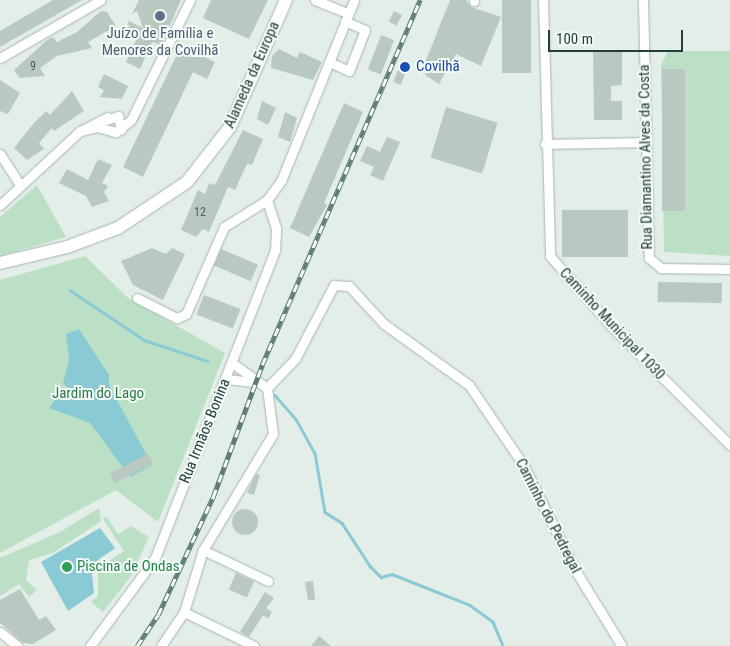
<!DOCTYPE html>
<html>
<head>
<meta charset="utf-8">
<style>
	body { margin:0 }
	#map { position:relative; width:730px; height:646px; overflow:hidden; background:#e4eee9; font-family:"Roboto Condensed",sans-serif }
	div>[style] { position:absolute }
	.green>* { inset:0; background:#bce0c5 }
	.water>* { inset:0; background:#8acad5 }
	.stream>* { height:2.5px; margin:-1.25px; padding:0 1.25px; transform-origin:1.25px; border-radius:1.25px; background:#8acad5 }
	.building>* { inset:0; background:#b9c9c2; transform-origin:0 0 }
	.round { border-radius:50% }
	.roads { filter:drop-shadow(0 0 1px #a6b6b0) drop-shadow(0 0 1px #a6b6b0) }
	.minor>* { height:9px; margin:-4.5px; padding:0 4.5px; transform-origin:4.5px; border-radius:4.5px; background:#fff }
	.secondary>* { height:12px; margin:-6px; padding:0 6px; transform-origin:6px; border-radius:6px; background:#fff }
	.rail>* { height:4.5px; margin-top:-2.25px; transform-origin:0; background:repeating-linear-gradient(90deg,#f4faf7 0 8px,#5d7c73 0 16px); box-sizing:border-box; border-block:1px solid #5d7c73 }
	.dots>* { width:14px; height:14px; translate:-50% -50%; box-sizing:border-box; border:2px solid #f4faf7; border-radius:50% }
	span { translate:-50% -50%; white-space:nowrap; text-align:center; line-height:1.15; -webkit-text-stroke:4px #f4faf7; paint-order:stroke }
	.number-label { font-size:12px; color:#48625a }
	.number-label span { -webkit-text-stroke-width:0 }
	.service-label { font-size:15px; color:#4e5e75 }
	.transit-label { font-size:15px; color:#164399 }
	.left { translate:0 -50%; text-align:left }
	.street-label { font-size:15px; color:#224038 }
	.park-label { font-size:15px; color:#2a7947 }
	.leisure-label { font-size:15px; color:#27864d }
	.scale { position:absolute; left:548px; top:30px; width:135px; height:22px; box-sizing:border-box; border:2px solid #224038; border-top:0; padding-left:6px; font-size:15px; line-height:18px; white-space:nowrap; color:#224038; -webkit-text-stroke:4px #f4faf7; paint-order:stroke }
</style>
</head>
<body>
<div id="map">
	<div class="green">
		<i style="clip-path:polygon(668px 51px,730px 51px,730px 256px,664px 252px,661px 65px)"></i>
		<i style="clip-path:polygon(37px 185px,66px 237px,0 256px,0 217px)"></i>
		<i style="clip-path:polygon(85px 256px,128px 298px,225px 353px,158px 522px,116px 490px,0 553px,0 280px)"></i>
		<i style="clip-path:polygon(99px 508px,101px 521px,53px 553px,29px 560px,26px 580px,37px 590px,29px 597px,19px 584px,0 596px,0 558px,60px 532px)"></i>
		<i style="clip-path:polygon(107px 517px,118px 534px,131px 526px,149px 537px,131px 576px,103px 612px,91px 602px,98px 596px,98px 568px,124px 551px,103px 519px)"></i>
	</div>
	<div class="water">
		<i style="clip-path:polygon(79px 329px,109px 375px,109px 385px,152px 465px,130px 477px,90px 423px,49px 408px,57px 396px,65px 401px,72px 390px,63px 384px,69px 359px,66px 334px)"></i>
		<i style="clip-path:polygon(100px 528px,115px 548px,91px 565px,94px 593px,68px 611px,41px 562px)"></i>
	</div>
	<div class="stream">
		<i style="left:70px;top:290px;width:89px;rotate:34deg"></i>
		<i style="left:144px;top:340px;width:67px;rotate:18.2deg"></i>
		<i style="left:275px;top:395px;width:32px;rotate:49deg"></i>
		<i style="left:296px;top:419px;width:39px;rotate:61deg"></i>
		<i style="left:315px;top:453px;width:60px;rotate:80.4deg"></i>
		<i style="left:325px;top:512px;width:20px;rotate:33deg"></i>
		<i style="left:342px;top:523px;width:51px;rotate:56.9deg"></i>
		<i style="left:370px;top:566px;width:16px;rotate:45deg"></i>
		<i style="left:381px;top:577px;width:11px;rotate:-15deg"></i>
		<i style="left:392px;top:574px;width:84px;rotate:21.7deg"></i>
		<i style="left:470px;top:605px;width:29px;rotate:36deg"></i>
		<i style="left:493px;top:622px;width:26px;rotate:67deg"></i>
	</div>
	<div class="building">
		<i style="clip-path:polygon(53px 0,82px 0,0 47px,0 31px)"></i>
		<i style="clip-path:polygon(139px 0,181px 0,161px 45px,152px 42px,140px 69px,126px 62px,136px 40px,123px 34px,129px 21px,143px 28px,137px 11px,132px 14px)"></i>
		<i style="clip-path:polygon(211px 0,268px 0,249px 39px,203px 18px)"></i>
		<i style="clip-path:polygon(450px 0,466px 0,471px 7px,501px 17px,481px 66px,456px 54px,439px 84px,425px 75px,428px 67px,424px 65px)"></i>
		<i style="left:502px;top:0;width:29px;height:73px"></i>
		<i style="clip-path:polygon(101px 11px,107px 12px,116px 26px,88px 42px,92px 48px,57px 56px,40px 68px,45px 76px,20px 78px,14px 70px,47px 40px,53px 37px,57px 42px,77px 32px)"></i>
		<i style="left:394px;top:11px;width:9px;height:12px;rotate:27deg"></i>
		<i style="left:381px;top:35px;width:14px;height:37px;rotate:21deg"></i>
		<i style="clip-path:polygon(181px 46px,215px 62px,207px 79px,193px 72px,143px 177px,123px 167px)"></i>
		<i style="clip-path:polygon(279px 49px,297px 58px,300px 52px,322px 62px,313px 80px,271px 68px,272px 56px)"></i>
		<i style="clip-path:polygon(593px 50px,622px 50px,622px 85px,611px 86px,611px 101px,622px 101px,622px 120px,594px 120px)"></i>
		<i style="left:399px;top:68px;width:8px;height:15px;rotate:23deg"></i>
		<i style="left:662px;top:69px;width:23px;height:142px"></i>
		<i style="clip-path:polygon(104px 74px,128px 86px,122px 99px,100px 97px,104px 90px,98px 87px)"></i>
		<i style="clip-path:polygon(0 80px,20px 93px,8px 114px,0 111px)"></i>
		<i style="clip-path:polygon(72px 91px,84px 111px,54px 131px,52px 128px,39px 143px,44px 149px,27px 160px,14px 148px,33px 124px,46px 111px,50px 115px)"></i>
		<i style="clip-path:polygon(262px 101px,276px 108px,268px 125px,257px 119px)"></i>
		<i style="clip-path:polygon(344px 103px,363px 112px,324px 203px,327px 205px,309px 237px,290px 228px)"></i>
		<i style="left:446px;top:107px;width:54px;height:53px;rotate:17deg"></i>
		<i style="clip-path:polygon(285px 112px,297px 118px,290px 142px,278px 137px)"></i>
		<i style="clip-path:polygon(243px 130px,263px 139px,252px 165px,247px 164px,235px 190px,228px 187px,209px 232px,203px 229px,196px 237px,181px 230px,198px 190px,205px 194px,209px 183px,215px 185px)"></i>
		<i style="clip-path:polygon(387px 137px,400px 142px,383px 181px,370px 175px,374px 167px,360px 161px,367px 146px,380px 152px)"></i>
		<i style="clip-path:polygon(98px 159px,112px 165px,102px 183px,108px 186px,104px 192px,109px 201px,92px 207px,86px 196px,59px 183px,67px 169px,88px 180px)"></i>
		<i style="left:628px;top:210px;width:47px;height:66px;rotate:90deg"></i>
		<i style="clip-path:polygon(152px 248px,166px 254px,172px 248px,185px 254px,163px 300px,133px 285px,121px 261px)"></i>
		<i style="left:221px;top:249px;width:40px;height:18px;rotate:23deg"></i>
		<i style="left:658px;top:282px;width:64px;height:20px;rotate:1deg"></i>
		<i style="left:204px;top:295px;width:39px;height:21px;rotate:21deg"></i>
		<i style="left:148px;top:454px;width:11px;height:43px;rotate:63deg"></i>
		<i style="clip-path:polygon(256px 474px,260px 475px,254px 495px,247px 493px)"></i>
		<i class="round" style="left:232px;top:509px;width:26px;height:26px"></i>
		<i style="left:236px;top:573px;width:20px;height:18px;rotate:24deg"></i>
		<i style="clip-path:polygon(313px 581px,315px 600px,308px 600px,305px 582px)"></i>
		<i style="clip-path:polygon(20px 589px,39px 620px,46px 616px,56px 630px,33px 644px,23px 643px,0 623px,0 600px)"></i>
		<i style="clip-path:polygon(265px 592px,274px 598px,266px 608px,272px 612px,268px 619px,263px 615px,249px 637px,240px 632px)"></i>
		<i style="clip-path:polygon(319px 636px,331px 646px,311px 646px)"></i>
	</div>
	<div class="roads">
		<div class="minor">
			<i style="left:315px;top:0;width:35px;rotate:22deg"></i>
			<i style="left:543px;top:0;width:256px;rotate:88.4deg"></i>
			<i style="left:550px;top:256px;width:94px;rotate:48.9deg"></i>
			<i style="left:612px;top:327px;width:167px;rotate:45deg"></i>
			<i style="left:643px;top:0;width:258px;rotate:88.7deg"></i>
			<i style="left:649px;top:258px;width:16px;rotate:40deg"></i>
			<i style="left:661px;top:268px;width:69px;rotate:0.8deg"></i>
			<i style="left:474px;top:1px;width:1px;rotate:-90deg"></i>
			<i style="left:0;top:58px;width:116px;rotate:-29.9deg"></i>
			<i style="left:329px;top:62px;width:22px;rotate:24deg"></i>
			<i style="left:349px;top:71px;width:44px;rotate:-68.7deg"></i>
			<i style="left:365px;top:30px;width:22px;rotate:-156deg"></i>
			<i style="left:106px;top:120px;width:13px;rotate:-18deg"></i>
			<i style="left:118px;top:116px;width:14px;rotate:78deg"></i>
			<i style="left:80px;top:131px;width:17px;rotate:-13deg"></i>
			<i style="left:97px;top:127px;width:20px;rotate:15deg"></i>
			<i style="left:116px;top:132px;width:19px;rotate:-39deg"></i>
			<i style="left:131px;top:120px;width:134px;rotate:-63.8deg"></i>
			<i style="left:545px;top:144px;width:101px;rotate:-1.1deg"></i>
			<i style="left:0;top:154px;width:37px;rotate:57deg"></i>
			<i style="left:0;top:205px;width:109px;rotate:-42.8deg"></i>
			<i style="left:80px;top:131px;width:31px;rotate:-27deg"></i>
			<i style="left:137px;top:298px;width:45px;rotate:26.6deg"></i>
			<i style="left:177px;top:318px;width:10px;rotate:-24deg"></i>
			<i style="left:186px;top:314px;width:95px;rotate:-66.4deg"></i>
			<i style="left:224px;top:227px;width:51px;rotate:-32.1deg"></i>
			<i style="left:267px;top:200px;width:24px;rotate:-54deg"></i>
			<i style="left:281px;top:181px;width:195px;rotate:-68deg"></i>
			<i style="left:232px;top:363px;width:43px;rotate:35.5deg"></i>
			<i style="left:226px;top:379px;width:28px;rotate:6deg"></i>
			<i style="left:267px;top:388px;width:40px;rotate:-46deg"></i>
			<i style="left:295px;top:359px;width:84px;rotate:-62.2deg"></i>
			<i style="left:334px;top:285px;width:15px;rotate:4deg"></i>
			<i style="left:349px;top:286px;width:52px;rotate:47.4deg"></i>
			<i style="left:384px;top:324px;width:105px;rotate:35.7deg"></i>
			<i style="left:469px;top:385px;width:98px;rotate:55.8deg"></i>
			<i style="left:524px;top:466px;width:116px;rotate:63.9deg"></i>
			<i style="left:575px;top:570px;width:89px;rotate:58.3deg"></i>
			<i style="left:203px;top:550px;width:72px;rotate:25.5deg"></i>
			<i style="left:184px;top:612px;width:78px;rotate:25.9deg"></i>
			<i style="left:0;top:632px;width:22px;rotate:39deg"></i>
			<i style="left:90px;top:646px;width:109px;rotate:-53.5deg"></i>
			<i style="left:155px;top:558px;width:331px;rotate:-68.7deg"></i>
			<i style="left:275px;top:250px;width:22px;rotate:-87deg"></i>
			<i style="left:276px;top:228px;width:29px;rotate:-108deg"></i>
			<i style="left:161px;top:646px;width:41px;rotate:-55.9deg"></i>
			<i style="left:184px;top:612px;width:65px;rotate:-73deg"></i>
			<i style="left:203px;top:550px;width:135px;rotate:-58.9deg"></i>
			<i style="left:273px;top:434px;width:46px;rotate:-97.4deg"></i>
		</div>
		<div class="secondary">
			<i style="left:0;top:263px;width:69px;rotate:-13.4deg"></i>
			<i style="left:67px;top:247px;width:54px;rotate:-20.4deg"></i>
			<i style="left:118px;top:228px;width:83px;rotate:-33.7deg"></i>
			<i style="left:187px;top:182px;width:70px;rotate:-52deg"></i>
			<i style="left:230px;top:127px;width:139px;rotate:-66.2deg"></i>
		</div>
	</div>
	<div class="rail">
		<i style="left:137px;top:646px;width:37px;rotate:-56deg"></i>
		<i style="left:158px;top:615px;width:130px;rotate:-65deg"></i>
		<i style="left:213px;top:497px;width:141px;rotate:-69.6deg"></i>
		<i style="left:262px;top:365px;width:398px;rotate:-66.6deg"></i>
	</div>
	<div class="dots">
		<i style="left:160px;top:16px;background:#5c6f8a"></i>
		<i style="left:405px;top:67px;background:#1a4fb4"></i>
		<i style="left:67px;top:567px;background:#2e9e5b"></i>
	</div>
	<div class="number-label">
		<span style="left:33px;top:67px">9</span>
		<span style="left:200px;top:213px">12</span>
	</div>
	<div class="service-label">
		<span style="left:160px;top:42px">Juízo de Família e<br>Menores da Covilhã</span>
	</div>
	<div class="transit-label">
		<span class="left" style="left:416px;top:67px">Covilhã</span>
	</div>
	<div class="street-label">
		<span style="left:252px;top:75px;rotate:-66deg">Alameda da Europa</span>
		<span style="left:646px;top:157px;rotate:-91deg">Rua Diamantino Alves da Costa</span>
		<span style="left:612px;top:324px;rotate:47deg">Caminho Municipal 1030</span>
		<span style="left:205px;top:431px;rotate:-68deg">Rua Irmãos Bonina</span>
		<span style="left:548px;top:516px;rotate:63deg">Caminho do Pedregal</span>
	</div>
	<div class="park-label">
		<span style="left:98px;top:394px">Jardim do Lago</span>
	</div>
	<div class="leisure-label">
		<span class="left" style="left:77px;top:567px">Piscina de Ondas</span>
	</div>
	<div class="scale">100 m</div>
</div>
</body>
</html>
